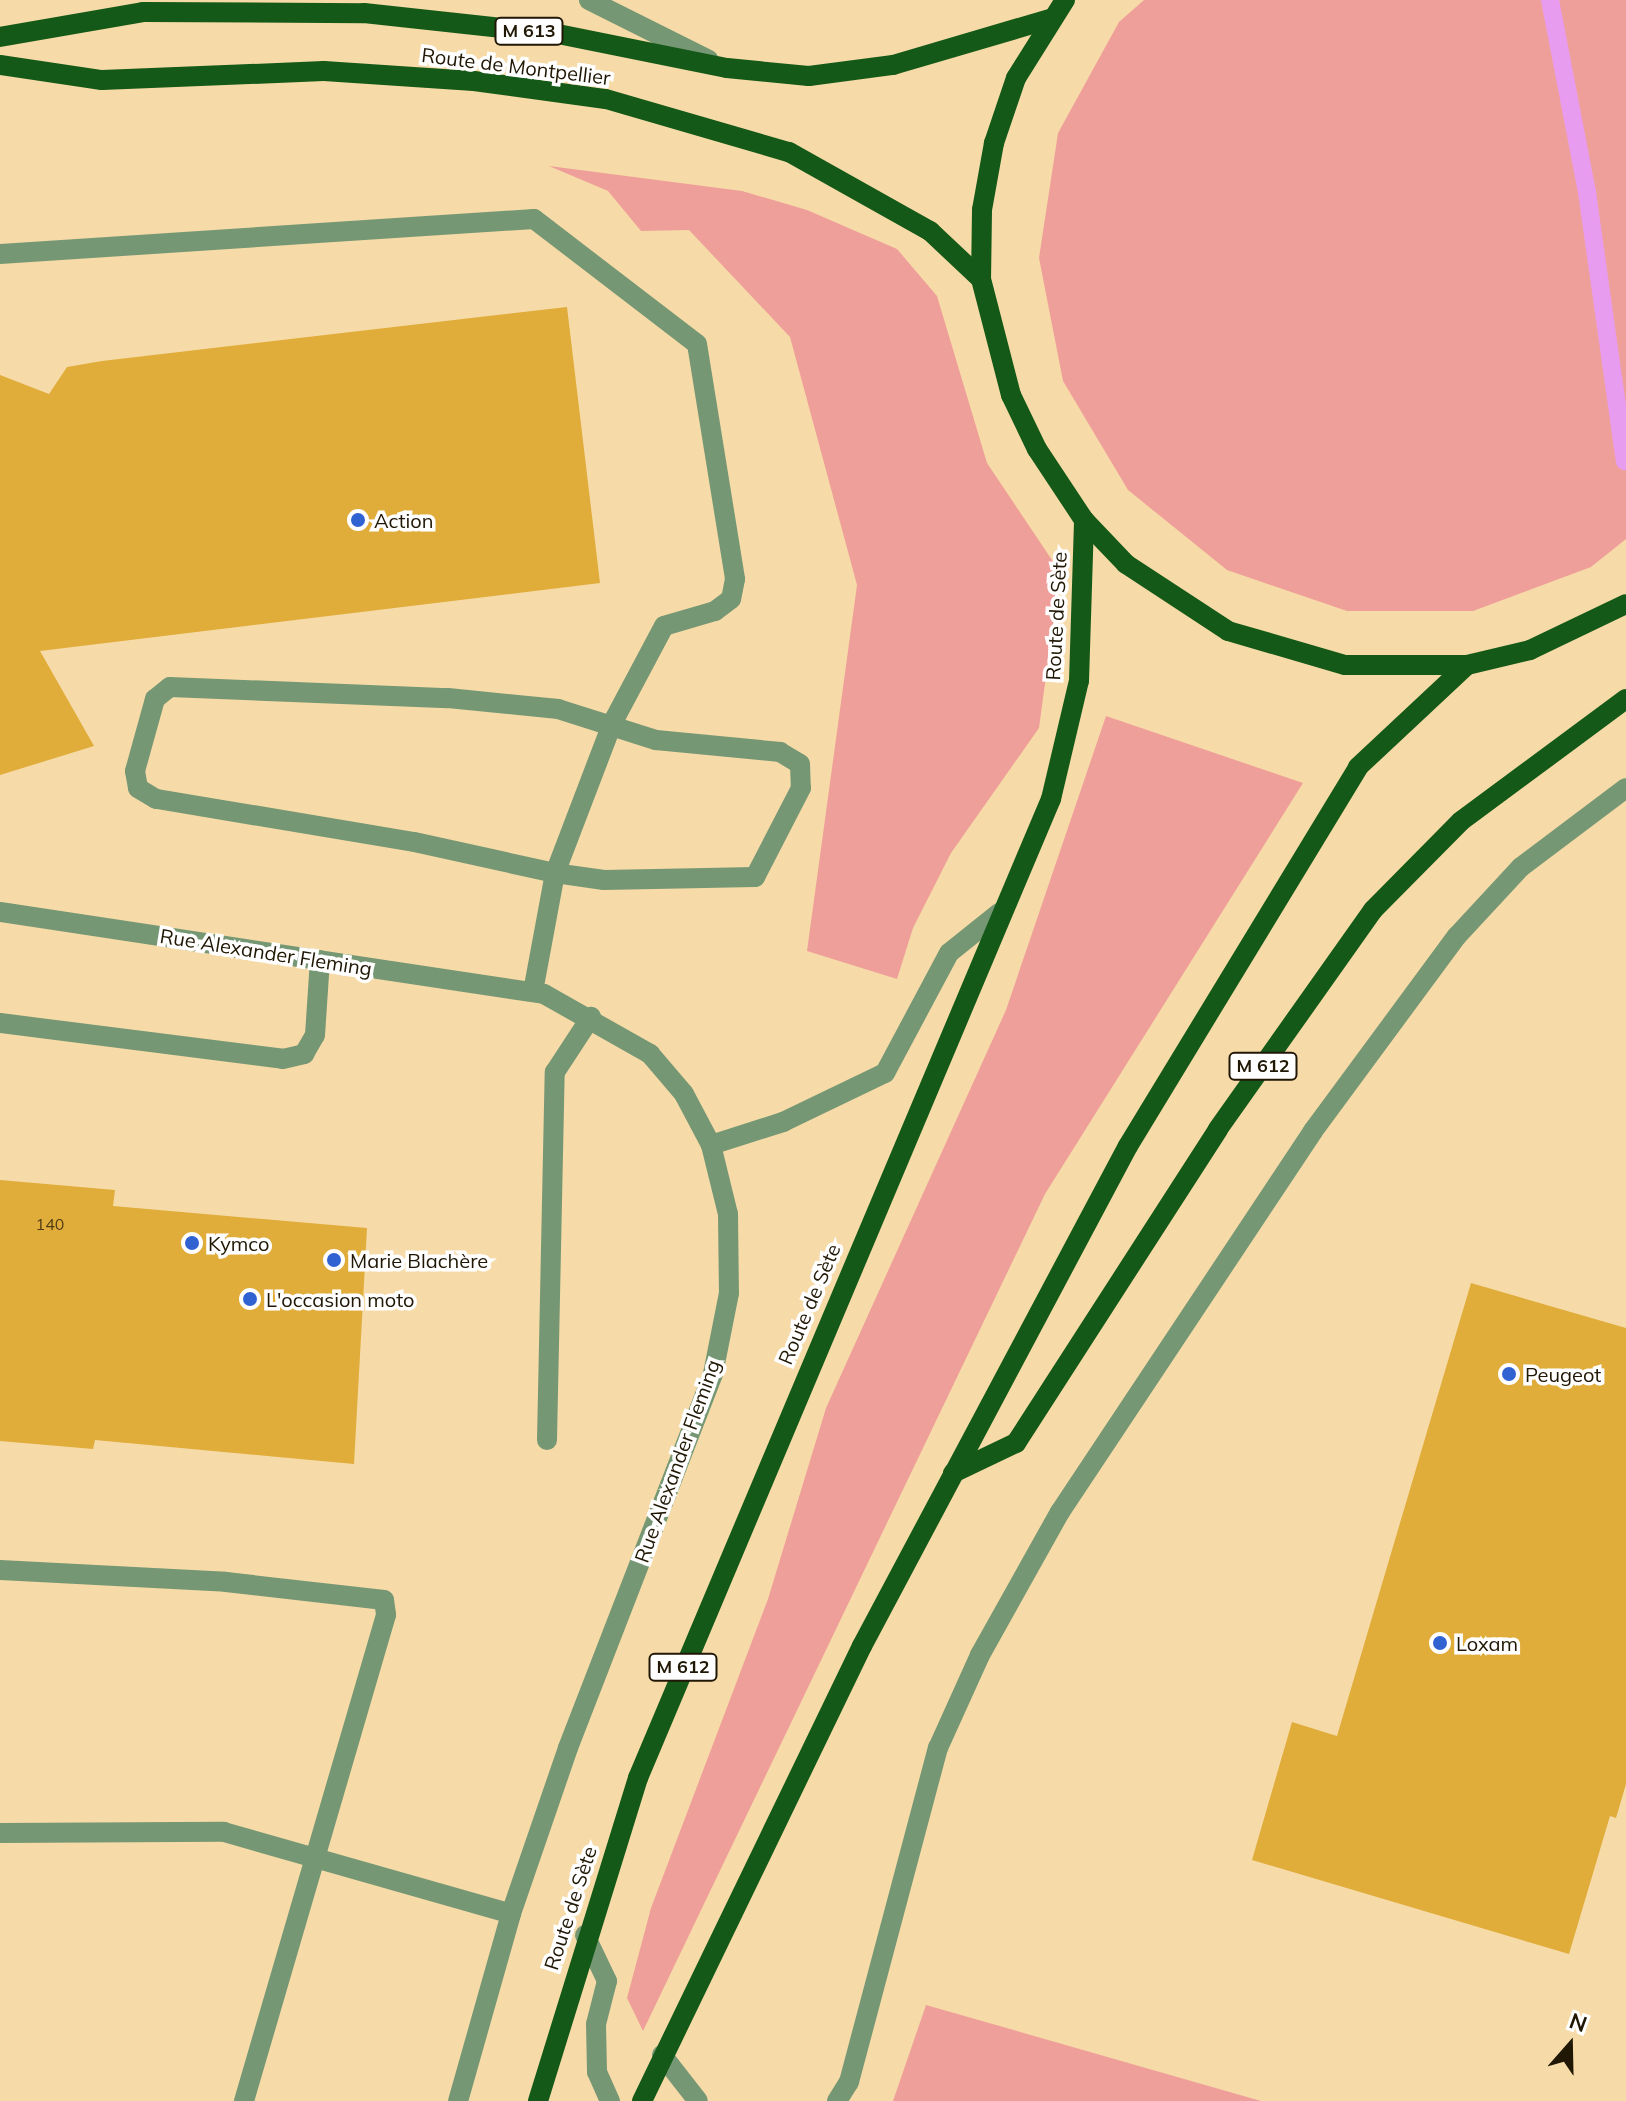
<!DOCTYPE html>
<html>
<head>
<meta charset="utf-8">
<style>
	body { margin:0 }
	#map { position:relative; width:1626px; height:2101px; overflow:hidden; background:#f6dba8; font-family:Mulish,sans-serif }
	div>[style] { position:absolute }
	.green>* { inset:0; background:#ef9f99 }
	.stream>* { height:18px; margin:-9px; padding:0 9px; transform-origin:9px; border-radius:9px; background:#e89cef }
	.building>* { inset:0; background:#e0ac3a }
	.minor>* { height:20px; margin:-10px; padding:0 10px; transform-origin:10px; border-radius:10px; background:#769774 }
	.major>* { height:20px; margin:-10px; padding:0 10px; transform-origin:10px; border-radius:10px; background:#155918 }
	.dots>* { width:22px; height:22px; translate:-50% -50%; box-sizing:border-box; border:4px solid #fff; border-radius:50% }
	span { translate:-50% -50%; white-space:nowrap; text-align:center; line-height:1.15; -webkit-text-stroke:7px #fff; paint-order:stroke }
	.number-label { font-size:16px; color:#503c12 }
	.number-label span { -webkit-text-stroke-width:0 }
	.shield-label span { padding:2px 6px; background:#fff; border:2px solid; border-radius:6px; -webkit-text-stroke-width:0 }
	.shield-label { font-size:18px; color:#201704; font-weight:700 }
	.street-label { font-size:20px; color:#201704 }
	.poi-label { font-size:20px; color:#201704 }
	.left { translate:0 -50%; text-align:left }
	.north { position:absolute; left:1530px; top:2005px; width:80px; height:80px; -webkit-text-stroke:6px #fff; paint-order:stroke; rotate:20deg; font-size:22px; font-weight:700; line-height:32px; text-align:center; color:#201704 }
	.north::after { content:''; display:block; margin:auto; width:28px; height:36px; background:#201704; clip-path:polygon(50% 0,100% 100%,50% 72%,0 100%) }
</style>
</head>
<body>
<div id="map">
	<div class="green">
		<i style="clip-path:polygon(1144px 0,1626px 0,1626px 539px,1591px 567px,1473px 611px,1347px 611px,1227px 570px,1128px 490px,1063px 381px,1039px 258px,1058px 133px,1119px 22px)"></i>
		<i style="clip-path:polygon(549px 166px,742px 191px,807px 210px,897px 249px,937px 296px,987px 463px,1060px 572px,1039px 728px,951px 853px,913px 928px,897px 979px,807px 951px,857px 585px,790px 337px,689px 230px,641px 231px,608px 191px)"></i>
		<i style="clip-path:polygon(1106px 716px,1303px 783px,1045px 1194px,643px 2031px,627px 1998px,651px 1908px,768px 1599px,826px 1408px,1006px 1010px)"></i>
		<i style="clip-path:polygon(926px 2005px,1261px 2101px,893px 2101px)"></i>
	</div>
	<div class="stream">
		<i style="left:1550px;top:0;width:196px;rotate:79.1deg"></i>
		<i style="left:1587px;top:192px;width:272px;rotate:82deg"></i>
	</div>
	<div class="building">
		<i style="clip-path:polygon(567px 307px,600px 583px,40px 651px,94px 746px,0 775px,0 375px,49px 394px,67px 367px,102px 361px)"></i>
		<i style="clip-path:polygon(0 1180px,115px 1190px,113px 1206px,367px 1228px,354px 1464px,95px 1440px,93px 1449px,0 1441px)"></i>
		<i style="clip-path:polygon(1471px 1283px,1626px 1328px,1626px 1784px,1616px 1818px,1610px 1816px,1569px 1954px,1252px 1860px,1292px 1722px,1337px 1736px)"></i>
	</div>
	<div class="minor">
		<i style="left:589px;top:0;width:134px;rotate:26.6deg"></i>
		<i style="left:0;top:254px;width:535px;rotate:-3.75deg"></i>
		<i style="left:534px;top:219px;width:205px;rotate:37.5deg"></i>
		<i style="left:697px;top:344px;width:238px;rotate:80.8deg"></i>
		<i style="left:735px;top:579px;width:20px;rotate:101deg"></i>
		<i style="left:731px;top:599px;width:20px;rotate:143deg"></i>
		<i style="left:715px;top:611px;width:53px;rotate:163.6deg"></i>
		<i style="left:664px;top:626px;width:111px;rotate:118deg"></i>
		<i style="left:612px;top:724px;width:160px;rotate:110.9deg"></i>
		<i style="left:555px;top:873px;width:121px;rotate:100.5deg"></i>
		<i style="left:170px;top:687px;width:278px;rotate:2.3deg"></i>
		<i style="left:448px;top:698px;width:111px;rotate:5.7deg"></i>
		<i style="left:558px;top:709px;width:103px;rotate:17.6deg"></i>
		<i style="left:656px;top:740px;width:125px;rotate:5.5deg"></i>
		<i style="left:780px;top:752px;width:23px;rotate:31deg"></i>
		<i style="left:800px;top:764px;width:24px;rotate:88deg"></i>
		<i style="left:801px;top:788px;width:100px;rotate:117.3deg"></i>
		<i style="left:755px;top:877px;width:151px;rotate:178.9deg"></i>
		<i style="left:604px;top:880px;width:49px;rotate:-171.9deg"></i>
		<i style="left:555px;top:873px;width:144px;rotate:-167.6deg"></i>
		<i style="left:414px;top:842px;width:262px;rotate:-170.5deg"></i>
		<i style="left:156px;top:799px;width:21px;rotate:-149deg"></i>
		<i style="left:138px;top:788px;width:17px;rotate:-100deg"></i>
		<i style="left:135px;top:771px;width:75px;rotate:-74.5deg"></i>
		<i style="left:155px;top:699px;width:19px;rotate:-39deg"></i>
		<i style="left:0;top:912px;width:550px;rotate:8.57deg"></i>
		<i style="left:544px;top:994px;width:122px;rotate:29.5deg"></i>
		<i style="left:650px;top:1054px;width:52px;rotate:49.6deg"></i>
		<i style="left:684px;top:1094px;width:58px;rotate:62.1deg"></i>
		<i style="left:711px;top:1145px;width:71px;rotate:76.2deg"></i>
		<i style="left:728px;top:1214px;width:79px;rotate:89.3deg"></i>
		<i style="left:729px;top:1293px;width:83px;rotate:101.2deg"></i>
		<i style="left:713px;top:1374px;width:401px;rotate:111.2deg"></i>
		<i style="left:568px;top:1748px;width:176px;rotate:109deg"></i>
		<i style="left:511px;top:1914px;width:194px;rotate:105.8deg"></i>
		<i style="left:0;top:1023px;width:285px;rotate:7.2deg"></i>
		<i style="left:283px;top:1059px;width:22px;rotate:-13deg"></i>
		<i style="left:304px;top:1054px;width:22px;rotate:-60deg"></i>
		<i style="left:315px;top:1035px;width:75px;rotate:-86.2deg"></i>
		<i style="left:711px;top:1145px;width:76px;rotate:-17.7deg"></i>
		<i style="left:783px;top:1122px;width:113px;rotate:-25.7deg"></i>
		<i style="left:885px;top:1073px;width:136px;rotate:-61.9deg"></i>
		<i style="left:949px;top:953px;width:64px;rotate:-38.7deg"></i>
		<i style="left:547px;top:1440px;width:368px;rotate:-88.8deg"></i>
		<i style="left:555px;top:1072px;width:66px;rotate:-56.8deg"></i>
		<i style="left:0;top:1570px;width:226px;rotate:3deg"></i>
		<i style="left:226px;top:1582px;width:159px;rotate:6.5deg"></i>
		<i style="left:384px;top:1600px;width:15px;rotate:82deg"></i>
		<i style="left:386px;top:1615px;width:506px;rotate:106.29deg"></i>
		<i style="left:0;top:1833px;width:224px;rotate:-0.3deg"></i>
		<i style="left:224px;top:1832px;width:298px;rotate:15.9deg"></i>
		<i style="left:585px;top:1935px;width:51px;rotate:64.4deg"></i>
		<i style="left:607px;top:1981px;width:44px;rotate:104.3deg"></i>
		<i style="left:596px;top:2024px;width:48px;rotate:88.8deg"></i>
		<i style="left:597px;top:2072px;width:32px;rotate:66deg"></i>
		<i style="left:662px;top:2055px;width:58px;rotate:52deg"></i>
		<i style="left:837px;top:2101px;width:22px;rotate:-58deg"></i>
		<i style="left:849px;top:2082px;width:346px;rotate:-75.1deg"></i>
		<i style="left:938px;top:1748px;width:102px;rotate:-65.7deg"></i>
		<i style="left:980px;top:1655px;width:164px;rotate:-60.8deg"></i>
		<i style="left:1060px;top:1512px;width:457px;rotate:-56.4deg"></i>
		<i style="left:1313px;top:1131px;width:242px;rotate:-53.6deg"></i>
		<i style="left:1457px;top:936px;width:94px;rotate:-47.2deg"></i>
		<i style="left:1521px;top:867px;width:131px;rotate:-37deg"></i>
	</div>
	<div class="major">
		<i style="left:1065px;top:0;width:92px;rotate:122.1deg"></i>
		<i style="left:1016px;top:78px;width:69px;rotate:108.7deg"></i>
		<i style="left:994px;top:143px;width:68px;rotate:100.2deg"></i>
		<i style="left:982px;top:210px;width:69px;rotate:90.8deg"></i>
		<i style="left:981px;top:279px;width:120px;rotate:75.5deg"></i>
		<i style="left:1011px;top:395px;width:60px;rotate:64.3deg"></i>
		<i style="left:1037px;top:449px;width:85px;rotate:56.5deg"></i>
		<i style="left:1084px;top:520px;width:61px;rotate:46.3deg"></i>
		<i style="left:1126px;top:564px;width:122px;rotate:33.3deg"></i>
		<i style="left:1228px;top:631px;width:122px;rotate:16.2deg"></i>
		<i style="left:1345px;top:665px;width:122px"></i>
		<i style="left:1467px;top:665px;width:65px;rotate:-13.4deg"></i>
		<i style="left:1530px;top:650px;width:106px;rotate:-25.6deg"></i>
		<i style="left:0;top:37px;width:145px;rotate:-9.9deg"></i>
		<i style="left:143px;top:12px;width:221px;rotate:0.3deg"></i>
		<i style="left:364px;top:13px;width:195px;rotate:6.2deg"></i>
		<i style="left:558px;top:34px;width:172px;rotate:11.4deg"></i>
		<i style="left:727px;top:68px;width:82px;rotate:5.6deg"></i>
		<i style="left:809px;top:76px;width:85px;rotate:-7.5deg"></i>
		<i style="left:893px;top:65px;width:163px;rotate:-16.4deg"></i>
		<i style="left:0;top:65px;width:103px;rotate:8.4deg"></i>
		<i style="left:102px;top:80px;width:222px;rotate:-2.3deg"></i>
		<i style="left:324px;top:71px;width:150px;rotate:3.8deg"></i>
		<i style="left:474px;top:81px;width:133px;rotate:7.8deg"></i>
		<i style="left:606px;top:99px;width:191px;rotate:16.2deg"></i>
		<i style="left:789px;top:152px;width:162px;rotate:29.3deg"></i>
		<i style="left:930px;top:231px;width:70px;rotate:43.3deg"></i>
		<i style="left:953px;top:1473px;width:70px;rotate:-25.5deg"></i>
		<i style="left:1016px;top:1443px;width:373px;rotate:-57.2deg"></i>
		<i style="left:1218px;top:1129px;width:268px;rotate:-54.7deg"></i>
		<i style="left:1373px;top:910px;width:125px;rotate:-45.3deg"></i>
		<i style="left:1461px;top:821px;width:205px;rotate:-36.5deg"></i>
		<i style="left:538px;top:2101px;width:338px;rotate:-72.8deg"></i>
		<i style="left:638px;top:1778px;width:1063px;rotate:-67.13deg"></i>
		<i style="left:1051px;top:799px;width:121px;rotate:-76.7deg"></i>
		<i style="left:1079px;top:681px;width:161px;rotate:-88.2deg"></i>
		<i style="left:642px;top:2101px;width:505px;rotate:-64.2deg"></i>
		<i style="left:862px;top:1646px;width:566px;rotate:-61.99deg"></i>
		<i style="left:1128px;top:1146px;width:443px;rotate:-58.7deg"></i>
		<i style="left:1358px;top:767px;width:149px;rotate:-43.1deg"></i>
	</div>
	<div class="dots">
		<i style="left:358px;top:520px;background:#3162d1"></i>
		<i style="left:192px;top:1243px;background:#3162d1"></i>
		<i style="left:334px;top:1260px;background:#3162d1"></i>
		<i style="left:250px;top:1299px;background:#3162d1"></i>
		<i style="left:1509px;top:1374px;background:#3162d1"></i>
		<i style="left:1440px;top:1643px;background:#3162d1"></i>
	</div>
	<div class="number-label">
		<span style="left:50px;top:1224px">140</span>
	</div>
	<div class="shield-label">
		<span style="left:529px;top:31px">M 613</span>
		<span style="left:1263px;top:1066px">M 612</span>
		<span style="left:683px;top:1667px">M 612</span>
	</div>
	<div class="street-label">
		<span style="left:516px;top:66px;rotate:7deg">Route de Montpellier</span>
		<span style="left:1056px;top:616px;rotate:-87deg">Route de Sète</span>
		<span style="left:266px;top:952px;rotate:9deg">Rue Alexander Fleming</span>
		<span style="left:809px;top:1304px;rotate:-67deg">Route de Sète</span>
		<span style="left:677px;top:1461px;rotate:-70deg">Rue Alexander Fleming</span>
		<span style="left:570px;top:1908px;rotate:-72deg">Route de Sète</span>
	</div>
	<div class="poi-label">
		<span class="left" style="left:374px;top:520px">Action</span>
		<span class="left" style="left:208px;top:1243px">Kymco</span>
		<span class="left" style="left:350px;top:1260px">Marie Blachère</span>
		<span class="left" style="left:266px;top:1299px">L'occasion moto</span>
		<span class="left" style="left:1525px;top:1374px">Peugeot</span>
		<span class="left" style="left:1456px;top:1643px">Loxam</span>
	</div>
	<div class="north">N</div>
</div>
</body>
</html>
